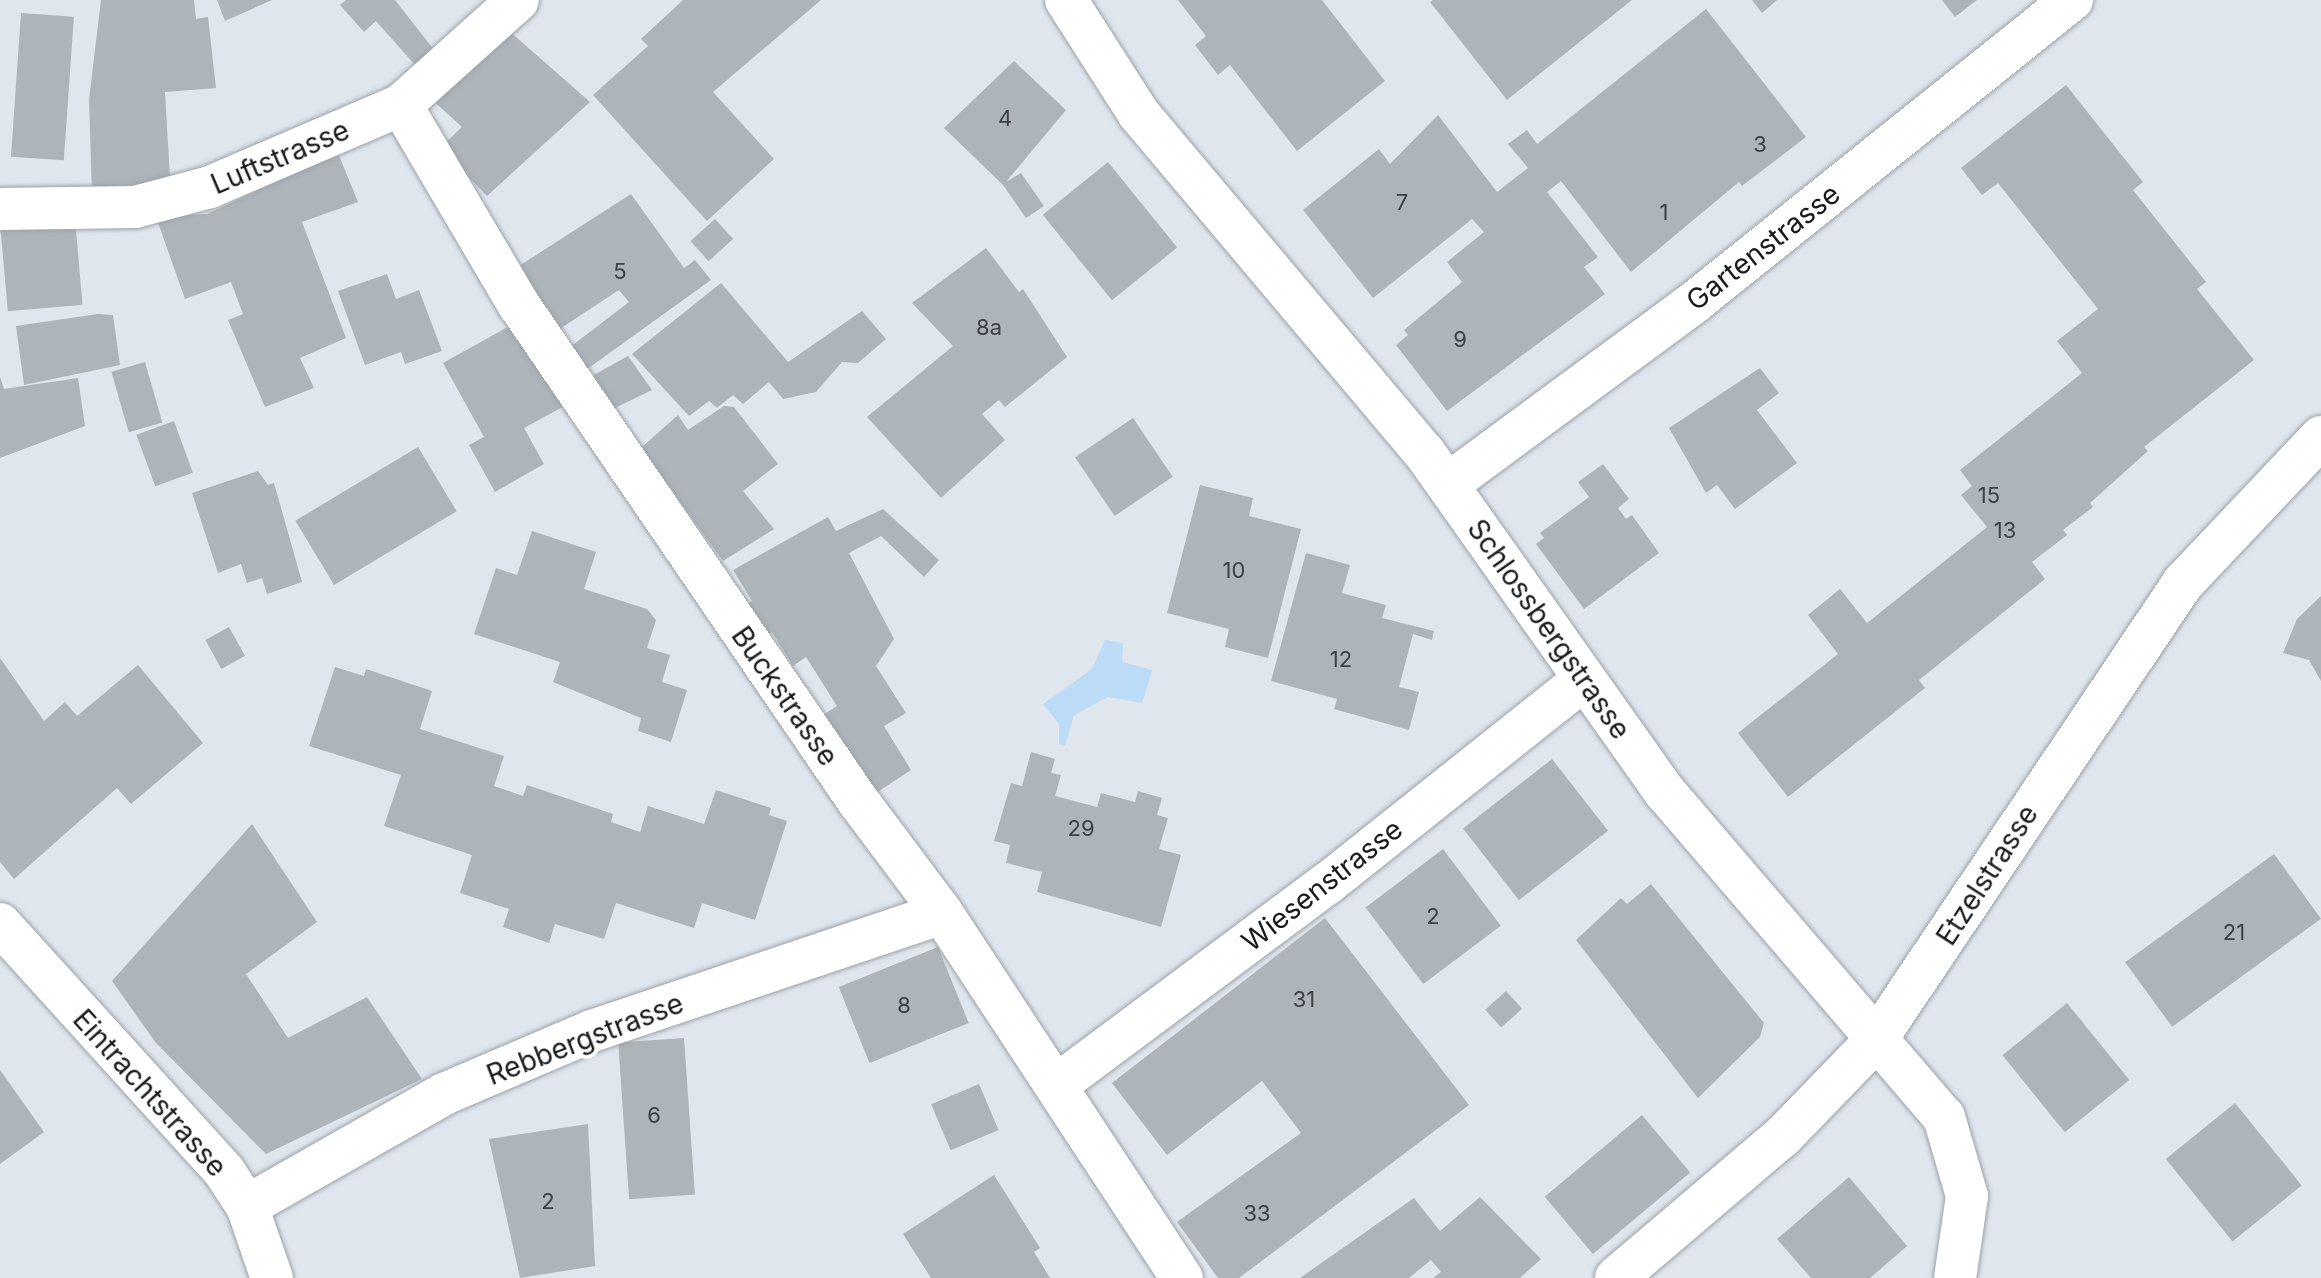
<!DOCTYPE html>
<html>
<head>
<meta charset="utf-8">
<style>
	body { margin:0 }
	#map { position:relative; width:2321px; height:1278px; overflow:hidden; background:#dfe6ed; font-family:Inter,sans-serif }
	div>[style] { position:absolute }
	.green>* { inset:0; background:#bcdbf7 }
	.building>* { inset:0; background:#adb4ba; transform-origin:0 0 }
	.roads { filter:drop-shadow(0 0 2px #9ba2a8) drop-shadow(0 0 2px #9ba2a8) }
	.minor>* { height:42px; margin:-21px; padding:0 21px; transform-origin:21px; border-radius:21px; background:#fff }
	span { translate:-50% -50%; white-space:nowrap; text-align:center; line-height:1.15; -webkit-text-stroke:8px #fff; paint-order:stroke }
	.number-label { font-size:22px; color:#3d4144 }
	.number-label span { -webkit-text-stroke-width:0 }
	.street-label { font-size:28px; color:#181b1d }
</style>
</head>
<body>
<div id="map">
	<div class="green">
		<i style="clip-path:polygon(1105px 640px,1123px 643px,1122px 662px,1152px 670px,1142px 703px,1108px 697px,1074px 715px,1065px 746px,1059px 744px,1059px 724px,1043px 704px,1092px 669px)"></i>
	</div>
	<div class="building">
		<i style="clip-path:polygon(101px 0,194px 0,196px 19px,208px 17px,216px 88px,165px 92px,170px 178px,92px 194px,89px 100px)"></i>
		<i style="clip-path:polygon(217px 0,272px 0,225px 21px)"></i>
		<i style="clip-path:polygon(346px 0,395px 0,434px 50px,416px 66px,376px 21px,364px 32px,340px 5px)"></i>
		<i style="clip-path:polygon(683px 0,821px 0,713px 92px,774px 159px,707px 221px,593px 95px,648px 46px,641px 39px)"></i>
		<i style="clip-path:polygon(1178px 0,1322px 0,1385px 81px,1297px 151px,1230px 65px,1218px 75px,1195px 45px,1206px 36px)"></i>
		<i style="clip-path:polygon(1632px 0,1507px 100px,1430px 2px,1433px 0)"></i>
		<i style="clip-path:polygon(1752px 0,1777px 0,1762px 13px)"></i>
		<i style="clip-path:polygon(1942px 0,1977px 0,1955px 17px)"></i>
		<i style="clip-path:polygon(1706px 9px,1806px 137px,1742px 186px,1739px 182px,1631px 272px,1561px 181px,1547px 192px,1598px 257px,1584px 267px,1605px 294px,1447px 411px,1396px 345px,1408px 335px,1404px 330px,1462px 282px,1447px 262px,1484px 232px,1472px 219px,1373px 298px,1303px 210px,1379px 149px,1390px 164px,1438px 115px,1497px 192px,1528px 168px,1508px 144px,1527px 130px,1537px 144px)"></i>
		<i style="left:21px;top:13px;width:53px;height:144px;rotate:4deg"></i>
		<i style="clip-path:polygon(500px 23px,590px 102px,487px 196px,440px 148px,462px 127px,430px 98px)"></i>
		<i style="clip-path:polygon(1014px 61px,1066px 110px,1006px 182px,1021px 173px,1044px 206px,1026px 218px,1003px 185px,944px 128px)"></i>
		<i style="clip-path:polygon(2066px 85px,2143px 182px,2133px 190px,2206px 282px,2197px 289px,2254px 360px,2144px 447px,2148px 451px,2090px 503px,2093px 507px,2063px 530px,2067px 535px,2032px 562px,2045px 579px,1919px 680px,1925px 688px,1788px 797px,1738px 733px,1838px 654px,1808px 615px,1840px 589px,1867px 623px,1987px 527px,1961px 495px,1972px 486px,1960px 470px,2082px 373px,2057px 341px,2098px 309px,1998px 183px,1982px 195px,1961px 168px)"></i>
		<i style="clip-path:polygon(338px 153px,358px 202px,302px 222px,346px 338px,300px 358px,314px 388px,265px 407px,228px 320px,243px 314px,231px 282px,185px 299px,156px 217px,207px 214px)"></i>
		<i style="left:1108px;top:162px;width:110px;height:84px;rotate:51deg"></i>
		<i style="clip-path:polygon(631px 194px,684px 268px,695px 260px,711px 280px,579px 375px,565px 351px,629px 302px,619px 290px,549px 336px,508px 273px)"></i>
		<i style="left:75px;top:219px;width:86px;height:75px;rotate:85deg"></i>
		<i style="left:715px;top:219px;width:27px;height:33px;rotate:48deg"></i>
		<i style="clip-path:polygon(986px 248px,1019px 292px,1023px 289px,1067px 357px,1005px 407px,999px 400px,982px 414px,1005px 440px,941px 498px,867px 417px,953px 346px,912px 303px)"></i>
		<i style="clip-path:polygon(387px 274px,396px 299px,419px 290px,442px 351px,405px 364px,401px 352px,365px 365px,338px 291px)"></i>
		<i style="clip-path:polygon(721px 283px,788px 362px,862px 311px,886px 339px,858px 363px,842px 362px,816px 392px,783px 399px,769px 382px,743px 404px,733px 395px,717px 408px,709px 401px,689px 416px,632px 354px)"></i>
		<i style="clip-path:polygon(98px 314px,113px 315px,120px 365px,24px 385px,16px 326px)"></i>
		<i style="clip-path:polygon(522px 319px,568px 404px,524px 428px,544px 464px,495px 492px,469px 445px,484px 437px,443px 363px)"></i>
		<i style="clip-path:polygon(628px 356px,652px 390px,609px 411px,583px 381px)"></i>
		<i style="left:145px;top:362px;width:63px;height:35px;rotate:74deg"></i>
		<i style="clip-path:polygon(1760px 368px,1779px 393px,1757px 410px,1797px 463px,1735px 509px,1717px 485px,1706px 493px,1669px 428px)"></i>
		<i style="clip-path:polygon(0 377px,4px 389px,78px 378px,85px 426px,0 458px)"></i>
		<i style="clip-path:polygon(724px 406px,734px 407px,778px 464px,743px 491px,774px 529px,723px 561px,641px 448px,678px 415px,688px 430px)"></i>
		<i style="left:1133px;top:418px;width:71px;height:70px;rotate:56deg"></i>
		<i style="left:174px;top:421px;width:55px;height:40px;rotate:70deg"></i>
		<i style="left:418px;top:447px;width:75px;height:143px;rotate:59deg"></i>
		<i style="clip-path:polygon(1603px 464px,1629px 499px,1618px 508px,1626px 519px,1632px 515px,1659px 553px,1584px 609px,1536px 544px,1544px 538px,1540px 533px,1589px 497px,1578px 482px)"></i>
		<i style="clip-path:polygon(258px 471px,268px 485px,274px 483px,302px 582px,267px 594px,262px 578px,247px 583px,241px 564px,218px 573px,192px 493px)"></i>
		<i style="clip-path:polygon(1200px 485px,1253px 498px,1249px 516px,1301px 529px,1268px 658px,1225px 647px,1229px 629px,1167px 613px)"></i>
		<i style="clip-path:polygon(883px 509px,939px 560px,924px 577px,881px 536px,849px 553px,894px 639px,876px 666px,906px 713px,884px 726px,911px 770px,870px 797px,820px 717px,837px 706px,806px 657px,793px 666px,772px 632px,759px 639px,740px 608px,752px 601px,733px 570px,828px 517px,836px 531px)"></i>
		<i style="clip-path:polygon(532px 531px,596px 552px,584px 589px,647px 609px,656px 620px,647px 648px,670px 655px,662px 682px,687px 690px,671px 742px,638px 731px,641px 718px,553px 682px,560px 662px,474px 634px,496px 568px,517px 575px)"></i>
		<i style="clip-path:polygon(1306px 553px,1350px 565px,1342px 593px,1386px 605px,1382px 618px,1434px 631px,1432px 640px,1413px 634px,1399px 687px,1419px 692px,1409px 730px,1334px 709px,1337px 699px,1271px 681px)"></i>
		<i style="clip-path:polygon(2321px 596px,2321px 681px,2309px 660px,2283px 653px,2297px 619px)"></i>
		<i style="left:229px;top:627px;width:33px;height:27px;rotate:61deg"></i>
		<i style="clip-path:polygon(0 658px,44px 721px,65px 702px,77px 716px,138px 665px,203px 743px,131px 804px,117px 788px,14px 879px,0 862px)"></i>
		<i style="clip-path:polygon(335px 667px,364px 676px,366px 669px,432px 691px,420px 729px,504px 756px,494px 786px,523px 796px,527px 785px,613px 814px,611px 822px,640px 832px,648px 806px,704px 824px,716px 790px,771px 808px,769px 815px,787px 821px,755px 920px,702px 903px,694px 928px,616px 903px,604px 939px,555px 924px,549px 943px,503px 927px,509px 909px,460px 893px,472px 855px,384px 826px,401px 775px,309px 746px)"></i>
		<i style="clip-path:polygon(1031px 752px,1055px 759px,1051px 773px,1061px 775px,1055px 796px,1097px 807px,1101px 793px,1135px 802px,1138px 791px,1162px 798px,1157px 815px,1168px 818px,1159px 849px,1181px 855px,1161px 927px,1037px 892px,1042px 872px,1006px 863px,1010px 845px,994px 841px,1011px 783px,1022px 786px)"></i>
		<i style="left:1552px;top:759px;width:91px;height:113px;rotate:52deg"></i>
		<i style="clip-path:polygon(252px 824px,317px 922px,246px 974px,288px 1038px,367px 997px,422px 1079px,266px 1154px,156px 1043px,112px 981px)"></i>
		<i style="left:1443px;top:849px;width:96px;height:97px;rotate:53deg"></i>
		<i style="left:2274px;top:854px;width:80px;height:184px;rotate:54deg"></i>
		<i style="clip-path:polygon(1651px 884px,1764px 1023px,1760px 1037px,1698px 1098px,1576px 940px,1621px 898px,1627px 904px)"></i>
		<i style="clip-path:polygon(1325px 918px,1469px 1105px,1239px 1278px,1218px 1278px,1177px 1222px,1301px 1133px,1262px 1081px,1167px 1155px,1112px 1083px)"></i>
		<i style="left:938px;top:947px;width:82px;height:107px;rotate:68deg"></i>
		<i style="left:1506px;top:991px;width:24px;height:28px;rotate:48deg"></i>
		<i style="left:2067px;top:1003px;width:99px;height:83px;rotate:51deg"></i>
		<i style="left:684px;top:1038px;width:157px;height:66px;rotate:86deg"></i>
		<i style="clip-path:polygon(0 1070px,44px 1132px,0 1164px)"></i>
		<i style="left:979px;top:1084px;width:50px;height:52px;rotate:67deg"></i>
		<i style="left:2235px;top:1103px;width:106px;height:89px;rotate:51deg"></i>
		<i style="left:1642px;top:1115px;width:75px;height:127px;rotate:50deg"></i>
		<i style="clip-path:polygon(588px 1124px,595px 1266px,520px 1278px,489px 1139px)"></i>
		<i style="clip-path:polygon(994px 1175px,1040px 1248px,1034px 1252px,1050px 1278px,931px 1278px,903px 1234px)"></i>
		<i style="clip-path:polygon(1849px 1177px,1907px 1246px,1870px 1278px,1811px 1278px,1777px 1239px)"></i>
		<i style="clip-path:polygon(1480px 1197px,1541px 1259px,1520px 1278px,1433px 1278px,1441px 1272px,1431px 1260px,1409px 1278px,1300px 1278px,1414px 1198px,1440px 1231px)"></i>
	</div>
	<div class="roads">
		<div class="minor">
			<i style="left:1066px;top:0;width:135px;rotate:57.4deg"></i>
			<i style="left:1139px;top:114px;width:442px;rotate:49.9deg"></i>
			<i style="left:1424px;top:452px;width:417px;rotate:54.7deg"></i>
			<i style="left:1665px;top:792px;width:428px;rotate:49.4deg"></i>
			<i style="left:1944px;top:1117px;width:82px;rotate:73.8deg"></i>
			<i style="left:1967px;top:1196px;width:83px;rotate:98.3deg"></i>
			<i style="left:401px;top:105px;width:232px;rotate:59.5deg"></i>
			<i style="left:519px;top:305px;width:601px;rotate:55.65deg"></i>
			<i style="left:858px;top:801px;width:140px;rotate:53.1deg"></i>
			<i style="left:942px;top:913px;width:437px;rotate:56.7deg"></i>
			<i style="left:0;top:209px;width:135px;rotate:-0.8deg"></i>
			<i style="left:135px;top:207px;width:78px;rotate:-14.9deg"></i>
			<i style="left:210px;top:187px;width:208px;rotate:-23.2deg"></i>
			<i style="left:401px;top:105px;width:157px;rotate:-41.9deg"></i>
			<i style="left:1448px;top:484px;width:308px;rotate:-36.4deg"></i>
			<i style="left:1696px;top:301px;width:482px;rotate:-38.7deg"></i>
			<i style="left:0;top:924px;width:333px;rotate:47.8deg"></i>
			<i style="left:224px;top:1171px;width:42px;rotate:56.7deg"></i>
			<i style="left:247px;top:1206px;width:76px;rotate:70.9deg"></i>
			<i style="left:1058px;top:1084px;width:337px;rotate:-36.7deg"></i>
			<i style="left:1328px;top:883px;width:325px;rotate:-38.5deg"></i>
			<i style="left:247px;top:1206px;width:227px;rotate:-29.6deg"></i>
			<i style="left:444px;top:1094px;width:161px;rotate:-23.1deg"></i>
			<i style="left:592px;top:1031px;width:369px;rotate:-18.6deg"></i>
			<i style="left:1616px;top:1278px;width:219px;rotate:-40.4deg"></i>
			<i style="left:1783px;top:1136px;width:134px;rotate:-45.9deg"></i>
			<i style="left:1876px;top:1040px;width:551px;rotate:-56.11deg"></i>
			<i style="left:2183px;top:583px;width:201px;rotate:-46.6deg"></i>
		</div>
	</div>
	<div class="number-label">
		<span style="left:1005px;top:119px">4</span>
		<span style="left:1760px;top:145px">3</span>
		<span style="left:1402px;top:203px">7</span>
		<span style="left:1664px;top:213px">1</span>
		<span style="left:620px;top:272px">5</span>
		<span style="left:989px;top:328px">8a</span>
		<span style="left:1460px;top:340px">9</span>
		<span style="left:1989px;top:496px">15</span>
		<span style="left:2005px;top:531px">13</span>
		<span style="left:1234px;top:571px">10</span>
		<span style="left:1341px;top:660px">12</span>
		<span style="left:1081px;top:829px">29</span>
		<span style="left:1433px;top:917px">2</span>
		<span style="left:2234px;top:933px">21</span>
		<span style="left:1304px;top:1000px">31</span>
		<span style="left:904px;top:1006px">8</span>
		<span style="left:654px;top:1116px">6</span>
		<span style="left:548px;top:1202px">2</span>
		<span style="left:1257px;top:1214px">33</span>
	</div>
	<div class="street-label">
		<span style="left:280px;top:157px;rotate:-23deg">Luftstrasse</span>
		<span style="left:1763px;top:247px;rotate:-38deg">Gartenstrasse</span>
		<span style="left:1549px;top:629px;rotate:55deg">Schlossbergstrasse</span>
		<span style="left:785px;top:696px;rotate:55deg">Buckstrasse</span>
		<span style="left:1987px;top:875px;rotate:-57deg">Etzelstrasse</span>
		<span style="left:1322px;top:885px;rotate:-38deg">Wiesenstrasse</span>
		<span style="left:585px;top:1039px;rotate:-21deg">Rebbergstrasse</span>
		<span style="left:150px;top:1093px;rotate:48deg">Eintrachtstrasse</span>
	</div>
</div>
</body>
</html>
